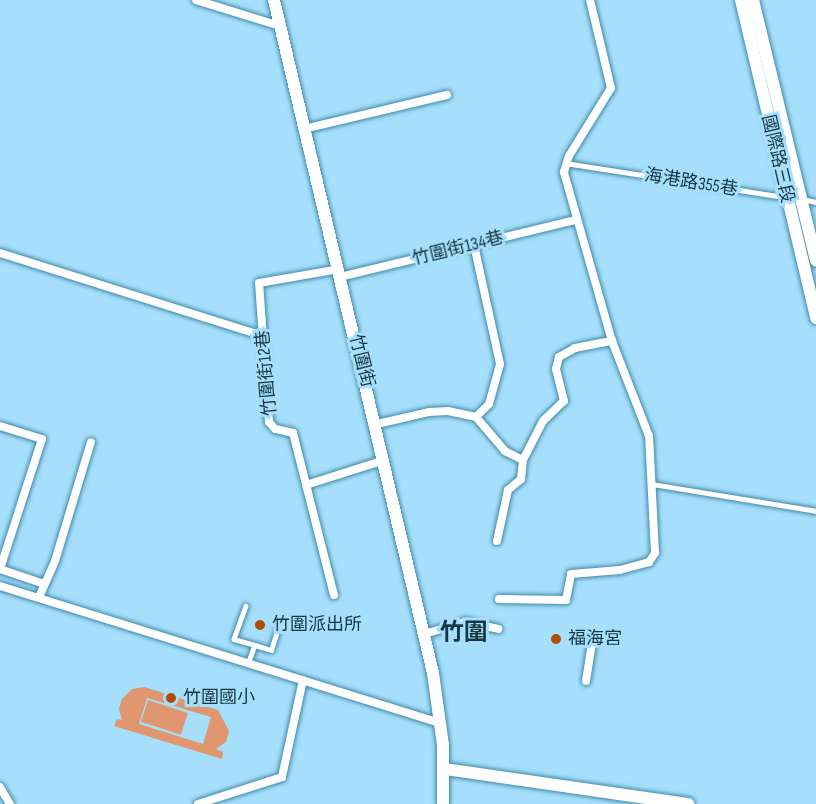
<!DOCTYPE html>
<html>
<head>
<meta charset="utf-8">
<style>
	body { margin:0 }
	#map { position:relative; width:816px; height:804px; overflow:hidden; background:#a6dffb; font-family:"Sofia Sans Condensed","Noto Sans TC",sans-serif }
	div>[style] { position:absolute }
	.green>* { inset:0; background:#e0966e; transform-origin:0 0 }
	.roads { filter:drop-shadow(0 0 2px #408aaa) drop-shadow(0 0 2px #408aaa) }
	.lane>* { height:4.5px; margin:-2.25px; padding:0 2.25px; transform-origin:2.25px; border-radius:2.25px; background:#fff }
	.street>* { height:8px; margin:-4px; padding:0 4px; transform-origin:4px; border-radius:4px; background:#fff }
	.secondary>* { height:12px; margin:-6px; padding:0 6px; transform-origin:6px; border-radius:6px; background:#fff }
	.dots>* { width:16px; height:16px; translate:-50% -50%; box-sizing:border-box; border:3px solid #a6dffb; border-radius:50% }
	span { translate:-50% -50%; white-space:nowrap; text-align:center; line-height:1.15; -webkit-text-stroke:6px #a6dffb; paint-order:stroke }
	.street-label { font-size:18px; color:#183744 }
	.poi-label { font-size:18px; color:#183744 }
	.left { translate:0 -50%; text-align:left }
	.district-label { font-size:24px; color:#183744; font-weight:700 }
</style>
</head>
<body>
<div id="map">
	<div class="green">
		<i style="clip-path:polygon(evenodd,144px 687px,218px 710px,229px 731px,226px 742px,216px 749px,223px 752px,222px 759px,114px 726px,117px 719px,122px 720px,119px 709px,122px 699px,132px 689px,144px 687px,147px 698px,211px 717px,203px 744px,139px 724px,147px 698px)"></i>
		<i style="left:148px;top:700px;width:42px;height:23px;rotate:18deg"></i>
	</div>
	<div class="roads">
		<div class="lane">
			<i style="left:565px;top:163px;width:223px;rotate:8.8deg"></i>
			<i style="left:802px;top:199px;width:14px;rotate:12deg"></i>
			<i style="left:652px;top:484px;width:166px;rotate:9.3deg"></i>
			<i style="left:246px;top:606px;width:35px;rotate:110deg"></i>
			<i style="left:234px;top:639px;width:22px;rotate:16deg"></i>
			<i style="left:255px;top:645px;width:20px;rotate:110deg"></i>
			<i style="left:255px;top:645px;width:17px;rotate:17deg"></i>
			<i style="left:271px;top:650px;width:26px;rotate:-72deg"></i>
		</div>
		<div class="street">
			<i style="left:196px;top:0;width:88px;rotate:17.2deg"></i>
			<i style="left:304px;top:129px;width:147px;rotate:-13.4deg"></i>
			<i style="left:0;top:253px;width:276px;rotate:17.5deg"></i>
			<i style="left:340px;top:277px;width:243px;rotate:-13.6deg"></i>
			<i style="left:476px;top:417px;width:45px;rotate:49.5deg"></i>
			<i style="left:505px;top:451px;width:20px;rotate:27deg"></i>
			<i style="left:377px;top:424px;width:53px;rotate:-13deg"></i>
			<i style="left:429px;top:412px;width:19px;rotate:-3deg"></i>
			<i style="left:448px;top:411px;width:29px;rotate:12deg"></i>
			<i style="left:476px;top:417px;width:18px;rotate:-45deg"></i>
			<i style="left:489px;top:404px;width:41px;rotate:-74.6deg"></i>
			<i style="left:500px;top:364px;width:122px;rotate:-102.3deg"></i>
			<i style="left:0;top:426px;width:44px;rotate:17.2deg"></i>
			<i style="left:42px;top:439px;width:137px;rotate:107.9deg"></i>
			<i style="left:306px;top:485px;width:83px;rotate:-17.6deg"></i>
			<i style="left:497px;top:541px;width:52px;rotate:-77.8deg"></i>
			<i style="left:508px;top:490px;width:17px;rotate:-40deg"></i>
			<i style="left:521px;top:479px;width:19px;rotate:-84deg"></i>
			<i style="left:523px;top:460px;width:44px;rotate:-62.9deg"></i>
			<i style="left:543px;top:421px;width:29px;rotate:-44deg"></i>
			<i style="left:564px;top:401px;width:33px;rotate:-104deg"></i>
			<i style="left:556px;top:369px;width:12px;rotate:-76deg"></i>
			<i style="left:559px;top:357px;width:18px;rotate:-29deg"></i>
			<i style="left:575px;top:348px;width:38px;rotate:-11deg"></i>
			<i style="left:0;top:569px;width:46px;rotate:18.8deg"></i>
			<i style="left:0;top:586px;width:462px;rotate:17.3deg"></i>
			<i style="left:40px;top:595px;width:37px;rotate:-66deg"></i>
			<i style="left:55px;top:561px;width:124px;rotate:-73.2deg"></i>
			<i style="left:334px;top:595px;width:167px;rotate:-104.2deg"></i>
			<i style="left:293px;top:433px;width:18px;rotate:-167deg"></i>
			<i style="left:275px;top:429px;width:9px;rotate:-131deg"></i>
			<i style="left:269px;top:422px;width:139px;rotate:-94.1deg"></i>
			<i style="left:259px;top:283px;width:81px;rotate:-9.9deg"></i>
			<i style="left:499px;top:599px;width:67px;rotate:0.9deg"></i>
			<i style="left:566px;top:600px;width:26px;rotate:-79deg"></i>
			<i style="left:571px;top:574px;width:49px;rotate:-4.7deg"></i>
			<i style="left:620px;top:570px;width:30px;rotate:-15deg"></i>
			<i style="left:649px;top:562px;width:11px;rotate:-56deg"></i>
			<i style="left:655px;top:553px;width:117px;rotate:-92.9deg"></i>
			<i style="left:649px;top:436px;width:102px;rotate:-111.3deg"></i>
			<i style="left:612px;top:341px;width:176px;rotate:-105.9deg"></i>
			<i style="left:564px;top:172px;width:17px;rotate:-73deg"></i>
			<i style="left:569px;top:156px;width:80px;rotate:-58.3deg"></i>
			<i style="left:611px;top:88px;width:90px;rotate:-103.4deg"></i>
			<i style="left:424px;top:634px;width:44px;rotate:-15.9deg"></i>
			<i style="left:466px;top:622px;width:33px;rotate:12deg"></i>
			<i style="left:586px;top:681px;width:37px;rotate:-81deg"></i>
			<i style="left:0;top:787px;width:20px;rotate:60deg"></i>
			<i style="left:198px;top:804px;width:88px;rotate:-17.8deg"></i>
			<i style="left:282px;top:777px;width:99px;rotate:-77.8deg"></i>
		</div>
		<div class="secondary">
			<i style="left:274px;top:0;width:692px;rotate:76.71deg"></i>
			<i style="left:433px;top:673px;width:73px;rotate:82.1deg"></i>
			<i style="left:443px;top:745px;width:59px;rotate:90deg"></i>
			<i style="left:741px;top:0;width:327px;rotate:76.7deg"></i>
			<i style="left:753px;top:0;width:268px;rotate:76.4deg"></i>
			<i style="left:445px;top:769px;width:246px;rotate:8.2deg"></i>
		</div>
	</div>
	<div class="dots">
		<i style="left:260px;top:625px;background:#ad4e00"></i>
		<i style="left:556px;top:639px;background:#ad4e00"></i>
		<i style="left:171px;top:698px;background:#ad4e00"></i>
	</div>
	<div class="street-label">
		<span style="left:777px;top:159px;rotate:77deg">國際路三段</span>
		<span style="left:691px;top:183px;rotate:9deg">海港路355巷</span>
		<span style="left:458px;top:249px;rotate:-14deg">竹圍街134巷</span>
		<span style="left:361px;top:361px;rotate:76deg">竹圍街</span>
		<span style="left:267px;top:373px;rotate:-95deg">竹圍街12巷</span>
	</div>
	<div class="poi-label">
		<span class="left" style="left:272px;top:625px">竹圍派出所</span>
		<span class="left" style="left:568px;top:639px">福海宮</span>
		<span class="left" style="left:183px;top:698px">竹圍國小</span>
	</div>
	<div class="district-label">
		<span style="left:464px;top:633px">竹圍</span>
	</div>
</div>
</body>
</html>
